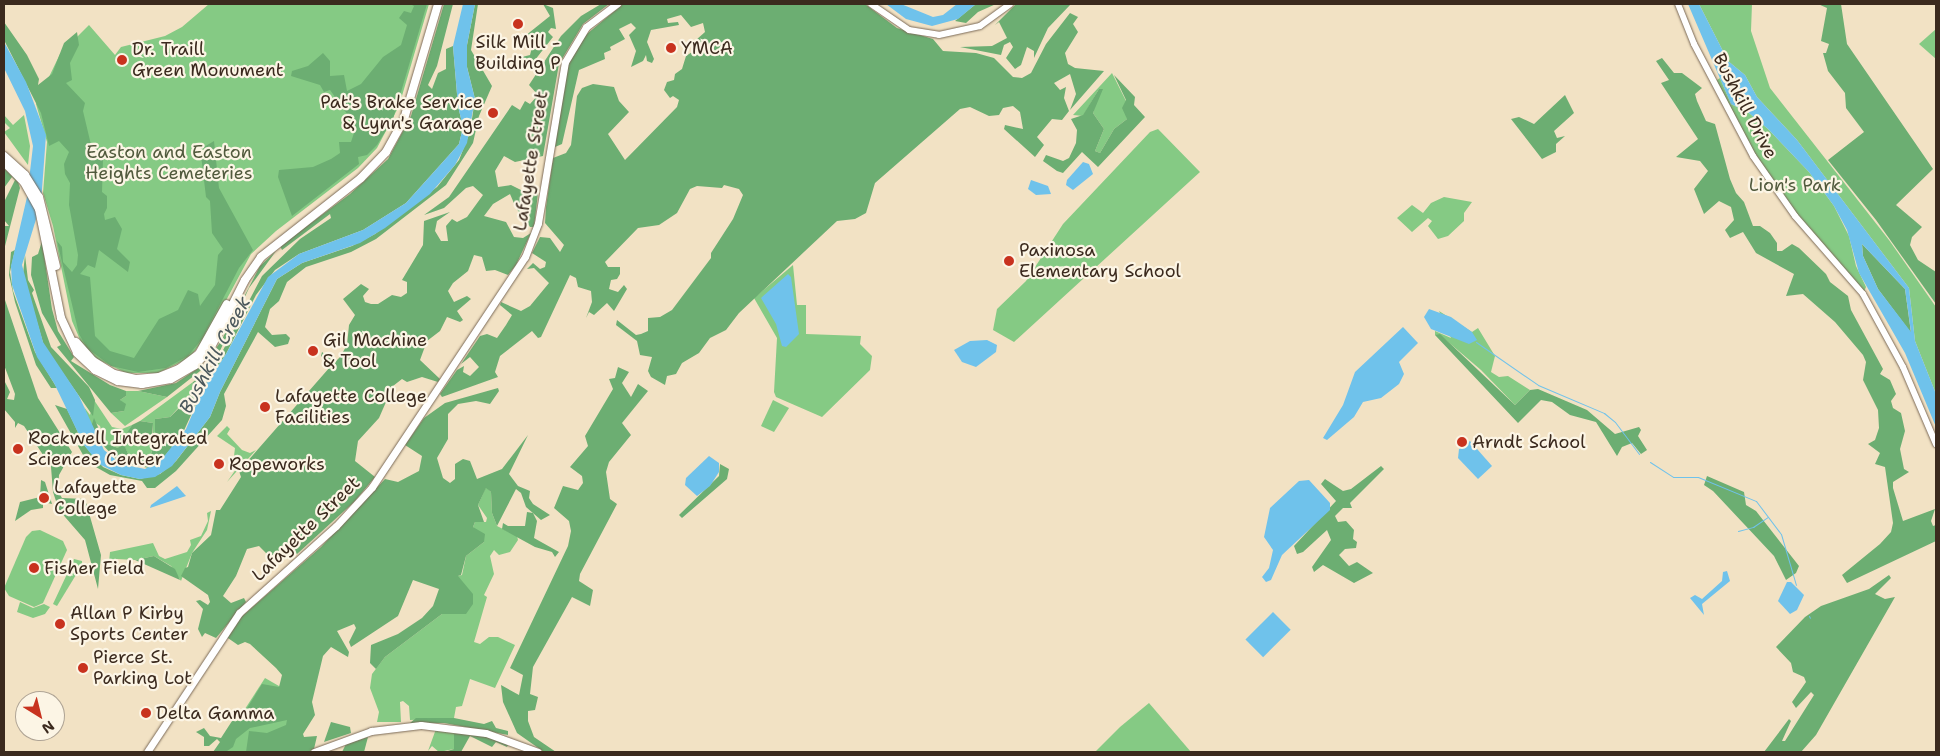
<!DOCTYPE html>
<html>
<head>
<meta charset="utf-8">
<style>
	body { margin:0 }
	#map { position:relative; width:1940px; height:756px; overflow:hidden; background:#f2e2c4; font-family:"Shantell Sans",sans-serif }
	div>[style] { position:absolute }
	.green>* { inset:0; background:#85ca84 }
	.forest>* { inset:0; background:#6cae72 }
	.water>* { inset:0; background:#6fc2eb; transform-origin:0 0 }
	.stream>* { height:1px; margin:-0.5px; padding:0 0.5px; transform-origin:0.5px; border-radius:0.5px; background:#6fc2eb }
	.roads { filter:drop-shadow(0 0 1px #7b6a58) drop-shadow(0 0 1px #7b6a58) }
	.secondary>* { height:6px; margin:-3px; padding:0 3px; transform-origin:3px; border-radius:3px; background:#fff }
	.primary>* { height:7px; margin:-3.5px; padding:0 3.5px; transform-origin:3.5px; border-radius:3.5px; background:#fff }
	.motorway>* { height:8px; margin:-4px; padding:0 4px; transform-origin:4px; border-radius:4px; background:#fff }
	.dots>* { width:14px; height:14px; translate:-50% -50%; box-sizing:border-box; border:2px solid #fcf5e5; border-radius:50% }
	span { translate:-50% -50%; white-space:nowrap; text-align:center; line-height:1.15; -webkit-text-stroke:4.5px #fcf5e5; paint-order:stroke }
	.poi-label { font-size:18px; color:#3b2a1e }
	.left { translate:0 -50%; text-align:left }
	.right { translate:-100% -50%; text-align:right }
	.street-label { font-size:18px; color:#3b2a1e }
	.park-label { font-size:18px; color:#515a3d }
	.water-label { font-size:19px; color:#4b585c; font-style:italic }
	.frame { position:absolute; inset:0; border:5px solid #3b2a1e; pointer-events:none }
	.north { position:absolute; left:15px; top:691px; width:50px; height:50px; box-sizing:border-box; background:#fcf5e5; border:1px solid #afa495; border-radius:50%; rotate:144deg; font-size:14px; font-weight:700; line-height:20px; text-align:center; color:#3b2a1e }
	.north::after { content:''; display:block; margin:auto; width:18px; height:22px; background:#c8321e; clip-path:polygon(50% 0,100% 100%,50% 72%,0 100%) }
</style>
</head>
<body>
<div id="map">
	<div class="green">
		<i style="clip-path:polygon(209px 4px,429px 4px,399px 106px,377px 148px,358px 168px,276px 231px,251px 254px,208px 334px,189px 358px,158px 373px,126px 373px,95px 358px,81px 342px,72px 321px,53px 226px,43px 193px,47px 142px,36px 104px,60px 54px,89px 25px,115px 55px,121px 47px,165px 36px,182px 27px)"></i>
		<i style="clip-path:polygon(1699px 4px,1752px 4px,1751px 31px,1770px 88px,1889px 240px,1936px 307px,1936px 394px,1915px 341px,1909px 288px,1797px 140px,1757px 97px,1745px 75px,1728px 61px)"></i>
		<i style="clip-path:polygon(1936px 29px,1936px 59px,1919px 44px)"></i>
		<i style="clip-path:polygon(1112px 73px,1126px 101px,1127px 119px,1114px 129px,1100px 153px,1095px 151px,1104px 129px,1093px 113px,1099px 89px,1083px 116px,1073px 115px)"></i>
		<i style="clip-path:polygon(1720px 78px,1731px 104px,1749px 113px,1768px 129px,1809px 172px,1834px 206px,1849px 236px,1856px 266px,1866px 287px,1863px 294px,1771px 185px,1714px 82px)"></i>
		<i style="clip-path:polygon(4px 115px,13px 125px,24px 115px,30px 146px,28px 165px,4px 132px,10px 128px,4px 122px)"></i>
		<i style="clip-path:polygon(1158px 129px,1200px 172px,1014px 342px,993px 330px,997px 309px,1026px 281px,1063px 224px,1150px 132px)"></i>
		<i style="clip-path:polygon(1444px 197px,1472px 202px,1464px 213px,1464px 221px,1448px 236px,1438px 239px,1428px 226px,1432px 221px,1428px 218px,1412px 232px,1397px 218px,1412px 205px,1423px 213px,1431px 203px)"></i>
		<i style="clip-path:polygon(793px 265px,797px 305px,806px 305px,806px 334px,861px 336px,860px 344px,872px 356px,870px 370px,822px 417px,776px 397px,774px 392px,777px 338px,754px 298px)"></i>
		<i style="clip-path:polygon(1439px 311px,1472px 332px,1478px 328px,1495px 356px,1491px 372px,1499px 377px,1508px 376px,1530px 390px,1515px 405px,1481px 370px,1440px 335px,1435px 335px,1435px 331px,1451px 338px)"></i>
		<i style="clip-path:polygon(193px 382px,190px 404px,180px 406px,170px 417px,155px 419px,155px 436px,164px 440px,153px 447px,150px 458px,143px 454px,129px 456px,123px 443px,118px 448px,105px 443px,100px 426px,94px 422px,91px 427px,84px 407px,90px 415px,94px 400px,112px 427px,122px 429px,132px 425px,125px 439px,139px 433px,144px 442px,153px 435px,153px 423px,140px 421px)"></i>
		<i style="clip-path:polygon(126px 391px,138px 391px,167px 397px,125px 426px,111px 413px,124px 411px,120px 400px,126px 396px)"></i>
		<i style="clip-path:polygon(773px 400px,789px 408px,774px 432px,761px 426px)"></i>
		<i style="clip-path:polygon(227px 426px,230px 429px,227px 434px,242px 450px,250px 453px,256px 450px,227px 482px,241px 462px,234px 456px,235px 448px,217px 436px)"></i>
		<i style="clip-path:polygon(486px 487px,491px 492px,492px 513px,497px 526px,517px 536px,518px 540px,510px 552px,499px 555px,494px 550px,490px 556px,494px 574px,484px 595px,487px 597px,474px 642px,480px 644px,489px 637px,498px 637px,515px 645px,495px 688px,470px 679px,462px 706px,456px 707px,454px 718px,410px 720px,409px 706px,403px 701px,400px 702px,401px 722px,377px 722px,379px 712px,370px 688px,372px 674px,385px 657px,442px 614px,452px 614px,458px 576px,462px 575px,466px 556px,484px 542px,473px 527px,475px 522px,486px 522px,487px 518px,478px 505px)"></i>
		<i style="clip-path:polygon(211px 511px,207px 530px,192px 553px,181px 581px,171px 566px,154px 556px,135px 560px,117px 559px,112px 565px,109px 562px,110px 552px,153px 543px,159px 556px,165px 559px,187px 552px,191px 545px,190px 540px,201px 536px,208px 521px,207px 513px)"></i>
		<i style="clip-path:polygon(40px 530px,63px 541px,67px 550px,43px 603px,34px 607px,9px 596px,4px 588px,26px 537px,32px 531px)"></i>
		<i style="clip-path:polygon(74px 559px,82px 561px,82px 565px,57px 606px,53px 604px)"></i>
		<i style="clip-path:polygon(20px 602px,33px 608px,44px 604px,50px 607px,45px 614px,33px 618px,17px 612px)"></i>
		<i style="clip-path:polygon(265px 678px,312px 705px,266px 752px,217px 752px)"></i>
		<i style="clip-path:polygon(1149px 703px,1191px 752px,1095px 752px,1120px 727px)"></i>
		<i style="clip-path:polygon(436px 729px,454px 730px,454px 749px,439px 752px,432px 746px,428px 751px)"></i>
	</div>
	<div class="forest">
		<i style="clip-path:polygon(410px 4px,427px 4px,393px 119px,377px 145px,367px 155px,358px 157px,359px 164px,292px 216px,278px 177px,279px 170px,313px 167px,331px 159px,340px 153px,339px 142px,351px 142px,354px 133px,350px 118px,330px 90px,324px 92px,320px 85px,291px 76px,292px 71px,308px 66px,323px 53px,330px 61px,330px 76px,344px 75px,347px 91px,361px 84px,383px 57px,401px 45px,407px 25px,399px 18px,404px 11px,411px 13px,414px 6px)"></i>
		<i style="clip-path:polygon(444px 4px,453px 4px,437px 66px,428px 85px,432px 89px,438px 73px,446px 69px,446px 49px,453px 46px,458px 106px,463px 127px,459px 144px,406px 203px,363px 230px,299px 254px,275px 270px,256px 295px,226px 354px,203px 389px,181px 437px,162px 459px,149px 468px,119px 462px,95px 437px,91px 427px,94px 418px,105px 443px,118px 448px,132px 425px,140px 421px,153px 423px,152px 441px,148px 445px,143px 445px,142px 436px,136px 433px,132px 439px,123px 442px,129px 456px,143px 453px,150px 458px,153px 447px,164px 440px,158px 440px,155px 436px,155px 419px,170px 417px,181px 406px,190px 404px,193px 382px,211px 368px,221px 354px,262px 276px,300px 239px,331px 218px,330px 214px,282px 250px,280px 246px,350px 194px,388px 159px,411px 116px)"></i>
		<i style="clip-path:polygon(475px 4px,478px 4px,471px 50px,492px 86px,479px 116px,473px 143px,446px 185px,376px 239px,351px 252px,306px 267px,287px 282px,279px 301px,270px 309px,265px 327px,272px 335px,286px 334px,290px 338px,288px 344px,275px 347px,258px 332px,224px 394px,226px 406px,222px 420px,176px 471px,155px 488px,147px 488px,142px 481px,110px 475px,87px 462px,55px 405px,67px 409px,84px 445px,103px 467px,121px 475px,140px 479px,160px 474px,176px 461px,210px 417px,220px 392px,277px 279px,302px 263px,352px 246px,375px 234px,437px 187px,459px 160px,470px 132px,475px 99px,467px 67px,467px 45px)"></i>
		<i style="clip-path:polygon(543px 4px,553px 8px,556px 29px,551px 28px,548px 32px,553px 37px,531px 65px,522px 57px,530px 55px,533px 43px,520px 40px,550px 16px)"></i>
		<i style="clip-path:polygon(601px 4px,609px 4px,583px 24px,559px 64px,543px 156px,515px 162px,504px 156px,495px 171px,498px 187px,511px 185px,525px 192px,538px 193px,534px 227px,530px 227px,516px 208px,510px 194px,493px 204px,484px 216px,506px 222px,514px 237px,523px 238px,531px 233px,516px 265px,508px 275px,495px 270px,486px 271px,482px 257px,474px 255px,468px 271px,453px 283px,448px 291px,454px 302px,467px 296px,471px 299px,457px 311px,463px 320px,460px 322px,447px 317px,440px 331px,427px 341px,420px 360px,440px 379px,438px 382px,422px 377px,407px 382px,402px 379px,393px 386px,379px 418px,358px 441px,355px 461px,375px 477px,354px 502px,297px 554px,286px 545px,275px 555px,268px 555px,259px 546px,247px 549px,236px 576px,223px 596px,231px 603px,244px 598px,246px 602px,216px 638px,205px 633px,202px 637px,198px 629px,203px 609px,196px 601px,200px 600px,208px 605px,210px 602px,208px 595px,181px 576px,185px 568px,188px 567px,192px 553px,211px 535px,216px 510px,220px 510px,241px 477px,239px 471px,330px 367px,321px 356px,322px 352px,335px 362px,340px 357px,347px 345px,349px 325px,355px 315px,343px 299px,361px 284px,369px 289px,363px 296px,365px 302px,371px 304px,378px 304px,392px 295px,401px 297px,407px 293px,407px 282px,402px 280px,423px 245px,424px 221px,450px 212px,437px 221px,435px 231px,441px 241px,448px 241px,446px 226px,452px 219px,457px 222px,467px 217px,483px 195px,473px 186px,466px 188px,444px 208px,424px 215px,449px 197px,512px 105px,520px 110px,525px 101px,530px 104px,538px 95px,529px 85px,561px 36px,581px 16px)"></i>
		<i style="clip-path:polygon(623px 4px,865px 4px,897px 28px,933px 39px,943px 51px,976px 53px,994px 58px,1013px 77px,1022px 78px,1031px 73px,1046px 44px,1070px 13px,1078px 17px,1073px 24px,1078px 32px,1065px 53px,1068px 64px,1075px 68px,1104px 71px,1070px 110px,1076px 94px,1070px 74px,1054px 83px,1060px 90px,1066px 87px,1064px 98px,1069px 111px,1062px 120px,1052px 119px,1037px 137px,1044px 145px,1035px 157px,1004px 129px,1005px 125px,1023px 129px,1020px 112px,1013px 106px,1003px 108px,999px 115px,989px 116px,970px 107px,960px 109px,875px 183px,866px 213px,855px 219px,837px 221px,739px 313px,726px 330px,710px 338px,699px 353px,682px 363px,676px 374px,667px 376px,665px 385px,651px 377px,648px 371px,652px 357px,640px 355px,637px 341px,616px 325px,617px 320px,636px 335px,641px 334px,648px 331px,648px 318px,660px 317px,672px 310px,711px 258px,711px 253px,733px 219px,743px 195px,739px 189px,724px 185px,722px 188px,697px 186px,690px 189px,677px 213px,659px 225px,638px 228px,605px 262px,608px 267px,620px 267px,620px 274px,617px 279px,611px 280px,609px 289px,618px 292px,624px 285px,627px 289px,614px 311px,607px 303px,594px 315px,589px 312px,586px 318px,592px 302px,591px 291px,578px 287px,576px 278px,570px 275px,541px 337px,538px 338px,532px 331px,500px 356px,495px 372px,498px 377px,442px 397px,440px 394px,457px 370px,464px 366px,463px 372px,470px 376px,479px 367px,470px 357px,461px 364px,480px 336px,487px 334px,497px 338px,506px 325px,512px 315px,500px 305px,501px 302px,521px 311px,530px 306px,549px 283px,534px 268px,527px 269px,533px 263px,540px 269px,545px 267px,546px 262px,532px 253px,540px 237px,550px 238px,560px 252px,564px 245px,545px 223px,546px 207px,553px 158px,566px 153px,571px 145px,577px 96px,582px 88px,593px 84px,614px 87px,619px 101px,629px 112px,608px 134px,625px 160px,677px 107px,679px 100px,673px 96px,670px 98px,664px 90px,667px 82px,674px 80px,675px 74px,682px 69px,686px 56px,692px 52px,696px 40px,705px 32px,703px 23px,691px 27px,681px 15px,667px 19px,668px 23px,678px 22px,679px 25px,651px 30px,647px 42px,654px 59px,652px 63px,647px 61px,646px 55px,643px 61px,631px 67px,636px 51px,629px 35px,636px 28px,631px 23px,619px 29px,625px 39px,610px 47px,611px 50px,604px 53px,605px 59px,579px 70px,562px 144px,555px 147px,564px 75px,569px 60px,582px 38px)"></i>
		<i style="clip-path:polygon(976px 4px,996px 4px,978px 12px,966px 23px,955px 21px)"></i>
		<i style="clip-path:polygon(1016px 4px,1071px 4px,1048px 28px,1034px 58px,1034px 51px,1027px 47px,1021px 65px,1015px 69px,1006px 58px,1013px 47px,1010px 42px,1004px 45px,1001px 55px,960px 47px,992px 46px,1007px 38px,999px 22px,995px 25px)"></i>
		<i style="clip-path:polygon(1818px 4px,1841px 4px,1847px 44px,1933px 169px,1896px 205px,1922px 227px,1912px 237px,1910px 245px,1918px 260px,1936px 272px,1936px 304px,1876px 220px,1828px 160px,1864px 132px,1846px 108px,1845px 93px,1828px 71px,1823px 53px,1826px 53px,1829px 44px,1821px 41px,1827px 8px)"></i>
		<i style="clip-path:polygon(4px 22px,27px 55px,39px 79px,38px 85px,52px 74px,64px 43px,77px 32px,79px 45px,70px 63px,72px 80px,66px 83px,85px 103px,83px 111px,92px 149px,98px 148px,103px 159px,102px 192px,107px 196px,107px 208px,104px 214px,105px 220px,115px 217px,122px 229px,117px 249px,130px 262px,128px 272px,99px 250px,95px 268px,88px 265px,80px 274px,90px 277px,95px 336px,110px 351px,134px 358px,159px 319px,178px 310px,188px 290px,198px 294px,200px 306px,215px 285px,218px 255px,223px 249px,212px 233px,210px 201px,206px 197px,201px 155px,204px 147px,214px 141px,219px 188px,253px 250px,239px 268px,202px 339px,188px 356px,166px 368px,138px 372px,111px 366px,87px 348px,79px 334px,57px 241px,62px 247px,63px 262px,72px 272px,77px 265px,78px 255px,69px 205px,70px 183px,65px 174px,64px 164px,69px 152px,59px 141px,49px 146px,41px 113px,4px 40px)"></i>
		<i style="clip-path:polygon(1662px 58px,1674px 73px,1682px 73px,1702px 88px,1695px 94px,1697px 101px,1706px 121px,1715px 124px,1730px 179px,1736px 193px,1744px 202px,1753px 226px,1760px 226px,1770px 233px,1777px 243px,1777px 251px,1782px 251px,1792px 244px,1799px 248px,1826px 274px,1830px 282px,1848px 296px,1851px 310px,1883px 369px,1880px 374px,1890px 380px,1896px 394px,1891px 401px,1893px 408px,1901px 413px,1905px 431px,1900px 449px,1904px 469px,1909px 472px,1893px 482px,1893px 488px,1903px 521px,1935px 509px,1931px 521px,1933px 526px,1936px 525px,1936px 541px,1847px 583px,1842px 575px,1880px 544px,1891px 532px,1893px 523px,1885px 467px,1875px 464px,1880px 453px,1868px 444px,1875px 440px,1879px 428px,1878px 410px,1863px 380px,1866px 362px,1863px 355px,1835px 322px,1803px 294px,1786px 296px,1794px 274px,1756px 253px,1743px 232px,1730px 238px,1725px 230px,1734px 220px,1731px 207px,1719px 201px,1704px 214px,1694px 189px,1708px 171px,1700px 161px,1676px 157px,1698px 139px,1661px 83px,1669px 80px,1656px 61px)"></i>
		<i style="clip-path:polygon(1114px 75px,1135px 97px,1134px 105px,1145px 117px,1098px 167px,1082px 152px,1063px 173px,1057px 171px,1043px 161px,1046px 155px,1063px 161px,1069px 158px,1076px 143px,1077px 130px,1071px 119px,1083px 115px,1099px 89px,1103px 89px,1093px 113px,1104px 129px,1095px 151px,1100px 153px,1114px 129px,1127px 119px,1122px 108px,1126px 100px)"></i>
		<i style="clip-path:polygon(1565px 95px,1574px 113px,1554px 131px,1557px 138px,1565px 136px,1556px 144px,1556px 152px,1542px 159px,1511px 119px,1519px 117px,1534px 124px)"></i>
		<i style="clip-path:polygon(4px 168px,18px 182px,20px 188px,4px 250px,4px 226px,9px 226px,4px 220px,4px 202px,15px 180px,12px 177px,4px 188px)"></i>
		<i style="clip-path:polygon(42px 241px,52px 309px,58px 331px,74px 357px,71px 361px,110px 385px,126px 391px,126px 396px,120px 400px,126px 404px,124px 411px,111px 413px,57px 347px,61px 345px,42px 313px,31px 275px,32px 257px,38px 254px)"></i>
		<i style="clip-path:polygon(1862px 244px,1905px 289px,1911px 333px,1878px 289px,1863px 256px)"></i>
		<i style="clip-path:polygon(15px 250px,10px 272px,13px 291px,35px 352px,57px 388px,51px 388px,36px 365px,15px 302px,9px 275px,11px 252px)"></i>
		<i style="clip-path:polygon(276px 251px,249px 288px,219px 353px,209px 364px,167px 397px,138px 391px,176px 383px,206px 363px,221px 341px,260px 266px)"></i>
		<i style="clip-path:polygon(25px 255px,28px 280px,34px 290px,32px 293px,51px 347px,89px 387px,95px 400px,93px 416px,44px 346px,23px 274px)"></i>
		<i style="clip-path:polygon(4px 297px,38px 398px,72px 452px,59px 475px,58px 491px,62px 498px,85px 499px,101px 555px,98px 589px,85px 540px,59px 510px,53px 492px,51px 467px,24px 426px,18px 423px,15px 428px,15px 422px,4px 409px,4px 380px,10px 392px,7px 399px,14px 400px,15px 394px,4px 365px)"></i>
		<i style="clip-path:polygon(1440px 334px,1515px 405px,1530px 390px,1538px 389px,1587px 410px,1615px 434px,1639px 427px,1641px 430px,1638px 436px,1647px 450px,1641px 454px,1632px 443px,1622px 447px,1617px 456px,1596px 422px,1570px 415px,1552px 402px,1541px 400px,1518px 423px,1435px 335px)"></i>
		<i style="clip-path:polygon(618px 367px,629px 372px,622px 383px,631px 397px,638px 384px,648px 391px,622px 423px,631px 435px,609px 462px,606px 472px,610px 499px,617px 504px,580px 574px,579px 581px,593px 590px,590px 606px,572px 597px,533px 667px,530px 694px,538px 697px,535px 710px,528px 711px,528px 721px,534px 737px,556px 752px,544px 752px,517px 733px,503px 702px,501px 685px,519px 695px,523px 675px,510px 668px,568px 546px,571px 531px,569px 521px,554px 508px,563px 486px,578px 490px,583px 483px,582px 476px,570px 467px,588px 446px,585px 436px,613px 389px,609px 379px,615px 378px)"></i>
		<i style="clip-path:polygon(498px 388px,499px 391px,490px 404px,476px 401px,458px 404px,448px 414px,448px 439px,437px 458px,443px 478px,450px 483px,455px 479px,455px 464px,463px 459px,470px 461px,477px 479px,502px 469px,528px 435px,509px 474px,518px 486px,530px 491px,529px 498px,533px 504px,550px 515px,541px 520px,526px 507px,521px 493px,516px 489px,497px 526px,492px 513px,491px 492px,486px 488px,478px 505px,484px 522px,475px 522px,473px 527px,485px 534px,484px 542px,466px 556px,461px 575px,458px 576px,473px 594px,473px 604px,466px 614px,442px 614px,385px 657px,376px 669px,370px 663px,371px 645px,398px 634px,422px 618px,433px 606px,439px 589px,413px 580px,398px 616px,351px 647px,349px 642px,356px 628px,354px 624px,337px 631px,349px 652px,348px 657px,331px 647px,323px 656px,312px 702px,315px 715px,303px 734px,304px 737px,317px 736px,314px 749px,308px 752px,246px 752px,249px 731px,267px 733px,286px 725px,287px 720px,250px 728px,236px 739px,233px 747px,227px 751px,213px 752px,220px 742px,217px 739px,209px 746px,204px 746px,204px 737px,196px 732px,204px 728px,210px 736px,221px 738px,232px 721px,239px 721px,262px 684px,279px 687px,282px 675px,276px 668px,250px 644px,245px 642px,238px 645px,225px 636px,240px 618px,321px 547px,385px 479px,398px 482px,419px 471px,422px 456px,405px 445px,424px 418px,445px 403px)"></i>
		<i style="clip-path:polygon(720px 464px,729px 469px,727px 479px,682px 518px,679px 515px,719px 476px)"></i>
		<i style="clip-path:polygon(1381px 466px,1384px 469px,1350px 503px,1352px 508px,1343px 508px,1335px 516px,1338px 522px,1346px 521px,1354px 530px,1353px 539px,1357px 542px,1356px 548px,1345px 549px,1339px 555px,1349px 566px,1357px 562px,1373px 573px,1354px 583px,1323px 565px,1314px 572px,1312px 567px,1331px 540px,1327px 530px,1303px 552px,1297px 554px,1294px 546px,1336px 501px,1321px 484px,1325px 479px,1343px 491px,1351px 489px)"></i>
		<i style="clip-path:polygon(1707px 476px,1744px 492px,1746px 505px,1756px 511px,1799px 566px,1796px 573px,1786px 580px,1774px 556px,1713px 491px,1704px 485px)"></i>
		<i style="clip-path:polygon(41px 480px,45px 482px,52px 504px,43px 502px,43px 508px,31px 510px,15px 521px,20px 502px,40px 497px)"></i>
		<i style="clip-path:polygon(527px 512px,533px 513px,537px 521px,534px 538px,559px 552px,555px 557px,552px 552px,535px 547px,502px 529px,503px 523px,508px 526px,525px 526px)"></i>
		<i style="clip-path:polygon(154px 556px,175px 569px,180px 580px,135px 560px)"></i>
		<i style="clip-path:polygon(1889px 575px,1891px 578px,1875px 594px,1885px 599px,1895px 597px,1816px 735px,1801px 752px,1764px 752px,1789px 719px,1791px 721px,1782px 741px,1785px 741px,1814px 695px,1811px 692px,1796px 708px,1792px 702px,1806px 682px,1804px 677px,1793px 672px,1791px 663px,1776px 647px,1805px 617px,1821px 606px,1869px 589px)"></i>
		<i style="clip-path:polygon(416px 718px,454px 718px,484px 724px,492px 721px,496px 728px,508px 731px,508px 735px,444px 723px,410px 723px)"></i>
		<i style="clip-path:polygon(331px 722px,350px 727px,351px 733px,324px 742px)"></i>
		<i style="clip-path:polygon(454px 730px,474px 732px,509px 743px,507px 747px,496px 742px,492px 747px,470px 736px,461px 752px,444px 752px,454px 749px)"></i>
		<i style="clip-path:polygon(368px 737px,364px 752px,342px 752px,346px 744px)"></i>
	</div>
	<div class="water">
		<i style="clip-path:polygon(463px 4px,475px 4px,467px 45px,467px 67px,475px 99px,467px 143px,455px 165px,430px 194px,385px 228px,360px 243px,302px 263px,277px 279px,220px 392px,210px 417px,172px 466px,155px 477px,140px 479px,121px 475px,99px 464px,84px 445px,54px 383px,37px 357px,12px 285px,11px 266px,27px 197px,33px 146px,25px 111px,4px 68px,4px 42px,26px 82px,46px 135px,41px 203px,22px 265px,43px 342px,79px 396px,104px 450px,121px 464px,145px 469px,162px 459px,186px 429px,203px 389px,226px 354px,268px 277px,299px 254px,363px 230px,406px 203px,459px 144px,463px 127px,458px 106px,453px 46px)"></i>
		<i style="clip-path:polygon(886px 4px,901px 4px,933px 17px,943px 15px,957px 4px,976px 4px,958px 19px,932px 26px,906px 19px)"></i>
		<i style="clip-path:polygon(evenodd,1688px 4px,1699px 4px,1728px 61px,1745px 75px,1757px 97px,1797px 140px,1909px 288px,1915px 341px,1936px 394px,1936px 427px,1905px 353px,1859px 273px,1847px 230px,1834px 206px,1809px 172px,1768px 129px,1749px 113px,1731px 104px,1688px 4px,1862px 244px,1905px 289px,1911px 332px,1878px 289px,1863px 256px,1862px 244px)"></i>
		<i style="clip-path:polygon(1083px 162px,1089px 164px,1093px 174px,1073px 190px,1066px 185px,1067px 180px)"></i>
		<i style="clip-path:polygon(1031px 180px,1048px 186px,1051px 194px,1036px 195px,1028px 189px)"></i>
		<i style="clip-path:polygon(788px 274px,791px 277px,799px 334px,786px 347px,782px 346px,776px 324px,761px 298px)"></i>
		<i style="clip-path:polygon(1429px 309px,1451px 317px,1472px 332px,1477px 340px,1469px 344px,1431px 329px,1424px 317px)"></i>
		<i style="clip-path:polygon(1403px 327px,1418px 343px,1399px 362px,1404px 374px,1399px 384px,1381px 398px,1363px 402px,1354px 417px,1327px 440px,1323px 438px,1343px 405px,1355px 372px)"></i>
		<i style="clip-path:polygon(987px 340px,997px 345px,996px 352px,976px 367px,962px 362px,954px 350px,970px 341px)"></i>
		<i style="clip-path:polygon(1470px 441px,1492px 466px,1478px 479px,1458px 458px,1459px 449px)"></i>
		<i style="clip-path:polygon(709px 456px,719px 463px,719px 472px,710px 486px,697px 496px,685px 485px,686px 478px)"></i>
		<i style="clip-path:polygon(1309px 480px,1330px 503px,1330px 510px,1282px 555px,1271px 580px,1266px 582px,1262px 577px,1269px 568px,1273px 550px,1264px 537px,1270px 508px,1299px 481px)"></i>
		<i style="clip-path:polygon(177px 486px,186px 496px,150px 508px,151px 505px)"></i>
		<i style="clip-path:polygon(1727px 571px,1730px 581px,1702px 604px,1704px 615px,1690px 598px,1695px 595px,1702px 599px,1722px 581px,1723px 572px)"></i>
		<i style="clip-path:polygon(1787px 582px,1791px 582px,1804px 595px,1797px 610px,1790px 614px,1778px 601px)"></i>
		<i style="left:1273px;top:612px;width:25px;height:39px;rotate:45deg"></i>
	</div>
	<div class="stream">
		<i style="left:1476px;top:342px;width:75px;rotate:34.7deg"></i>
		<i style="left:1538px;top:385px;width:72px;rotate:23deg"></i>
		<i style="left:1604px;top:413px;width:14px;rotate:39deg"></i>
		<i style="left:1615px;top:422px;width:40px;rotate:53deg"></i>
		<i style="left:1650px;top:462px;width:27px;rotate:33deg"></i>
		<i style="left:1673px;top:477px;width:25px"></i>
		<i style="left:1698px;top:477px;width:63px;rotate:22.5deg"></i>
		<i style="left:1756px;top:501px;width:41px;rotate:52.9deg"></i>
		<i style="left:1781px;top:534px;width:53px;rotate:73.6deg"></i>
		<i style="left:1738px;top:531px;width:16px;rotate:-15deg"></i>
		<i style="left:1753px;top:527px;width:18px;rotate:-34deg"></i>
		<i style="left:1809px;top:616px;width:2px;rotate:63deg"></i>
	</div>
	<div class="roads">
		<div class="secondary">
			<i style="left:871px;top:4px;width:46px;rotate:34.4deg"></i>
			<i style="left:909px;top:30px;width:30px;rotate:9deg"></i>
			<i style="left:939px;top:35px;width:42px;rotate:-12.4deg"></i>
			<i style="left:980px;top:26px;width:37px;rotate:-36deg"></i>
			<i style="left:1678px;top:4px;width:43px;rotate:68.2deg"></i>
			<i style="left:1694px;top:44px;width:127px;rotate:62.2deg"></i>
			<i style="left:1753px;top:156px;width:73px;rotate:55deg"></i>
			<i style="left:1795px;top:216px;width:103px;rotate:48.9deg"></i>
			<i style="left:1863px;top:294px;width:83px;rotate:61.3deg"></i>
			<i style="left:1903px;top:367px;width:84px;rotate:66.8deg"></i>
		</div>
		<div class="primary">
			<i style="left:147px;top:752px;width:167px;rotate:-56.5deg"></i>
			<i style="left:239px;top:613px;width:130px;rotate:-41.9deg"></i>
			<i style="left:336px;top:526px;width:53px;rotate:-47.3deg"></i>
			<i style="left:372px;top:487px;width:276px;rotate:-56.4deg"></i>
			<i style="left:525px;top:257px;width:36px;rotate:-69deg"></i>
			<i style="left:538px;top:223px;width:163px;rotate:-80.5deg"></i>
			<i style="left:565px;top:62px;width:41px;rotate:-59deg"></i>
			<i style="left:586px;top:27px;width:39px;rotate:-37deg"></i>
			<i style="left:314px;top:752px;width:61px;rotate:-20.2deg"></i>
			<i style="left:371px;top:731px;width:50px;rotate:-6.8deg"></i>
			<i style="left:421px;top:725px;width:65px;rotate:7deg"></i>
			<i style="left:486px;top:733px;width:55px;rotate:20.1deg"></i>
		</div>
		<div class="motorway">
			<i style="left:4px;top:156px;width:28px;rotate:42deg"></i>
			<i style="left:25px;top:175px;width:26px;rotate:58deg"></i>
			<i style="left:39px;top:197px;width:71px;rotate:76.2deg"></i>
			<i style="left:4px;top:162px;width:28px;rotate:45deg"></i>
			<i style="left:24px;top:182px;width:31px;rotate:61deg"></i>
			<i style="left:39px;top:209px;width:111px;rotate:78.6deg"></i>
			<i style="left:61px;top:318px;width:38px;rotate:65deg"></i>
			<i style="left:77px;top:353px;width:25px;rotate:43deg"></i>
			<i style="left:95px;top:370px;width:25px;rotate:26deg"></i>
			<i style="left:118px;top:381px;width:24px;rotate:7deg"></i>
			<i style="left:142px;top:384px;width:29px;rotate:-10deg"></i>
			<i style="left:171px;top:379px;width:28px;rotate:-30deg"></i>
			<i style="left:195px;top:365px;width:22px;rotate:-47deg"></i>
			<i style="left:210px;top:349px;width:77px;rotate:-63.1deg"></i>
			<i style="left:245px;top:280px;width:28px;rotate:-55deg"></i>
			<i style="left:261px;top:257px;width:127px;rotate:-38.3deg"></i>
			<i style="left:361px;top:178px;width:36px;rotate:-46deg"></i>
			<i style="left:386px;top:152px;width:38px;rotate:-61deg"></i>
			<i style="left:404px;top:119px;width:120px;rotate:-73.5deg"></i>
			<i style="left:76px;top:342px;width:25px;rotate:48deg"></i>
			<i style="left:93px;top:361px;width:25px;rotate:32deg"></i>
			<i style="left:114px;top:374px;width:23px;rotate:13deg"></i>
			<i style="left:136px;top:379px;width:23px;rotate:-5deg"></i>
			<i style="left:159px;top:377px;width:22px;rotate:-22deg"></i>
			<i style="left:179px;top:369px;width:25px;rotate:-37deg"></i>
			<i style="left:199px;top:354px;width:57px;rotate:-60.8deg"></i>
		</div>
	</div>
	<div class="dots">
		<i style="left:518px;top:24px;background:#c8321e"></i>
		<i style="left:671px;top:48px;background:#c8321e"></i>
		<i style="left:122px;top:60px;background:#c8321e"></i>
		<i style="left:493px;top:113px;background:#c8321e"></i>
		<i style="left:1009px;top:261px;background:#c8321e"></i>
		<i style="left:313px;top:351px;background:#c8321e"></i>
		<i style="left:265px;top:407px;background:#c8321e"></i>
		<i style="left:1462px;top:442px;background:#c8321e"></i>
		<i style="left:18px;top:449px;background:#c8321e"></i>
		<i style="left:219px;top:464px;background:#c8321e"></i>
		<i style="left:44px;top:498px;background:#c8321e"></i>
		<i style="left:34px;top:568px;background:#c8321e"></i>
		<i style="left:60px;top:624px;background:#c8321e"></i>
		<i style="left:83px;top:668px;background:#c8321e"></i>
		<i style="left:146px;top:713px;background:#c8321e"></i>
	</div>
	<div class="poi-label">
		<span style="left:518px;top:53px">Silk Mill -<br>Building P</span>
		<span class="left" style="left:681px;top:48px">YMCA</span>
		<span class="left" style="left:132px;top:60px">Dr. Traill<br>Green Monument</span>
		<span class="right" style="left:483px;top:113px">Pat's Brake Service<br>&amp; Lynn's Garage</span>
		<span class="left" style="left:1019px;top:261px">Paxinosa<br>Elementary School</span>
		<span class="left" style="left:323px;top:351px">Gil Machine<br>&amp; Tool</span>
		<span class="left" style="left:275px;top:407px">Lafayette College<br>Facilities</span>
		<span class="left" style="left:28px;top:449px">Rockwell Integrated<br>Sciences Center</span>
		<span class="left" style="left:1472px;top:442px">Arndt School</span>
		<span class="left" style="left:229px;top:464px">Ropeworks</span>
		<span class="left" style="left:54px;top:498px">Lafayette<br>College</span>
		<span class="left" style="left:44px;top:568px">Fisher Field</span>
		<span class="left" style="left:70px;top:624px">Allan P Kirby<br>Sports Center</span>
		<span class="left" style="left:93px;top:668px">Pierce St.<br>Parking Lot</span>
		<span class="left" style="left:156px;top:713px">Delta Gamma</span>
	</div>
	<div class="street-label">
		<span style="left:1745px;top:106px;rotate:62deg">Bushkill Drive</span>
		<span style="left:531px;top:161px;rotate:-81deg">Lafayette Street</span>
		<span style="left:306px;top:529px;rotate:-44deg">Lafayette Street</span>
	</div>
	<div class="park-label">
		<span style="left:169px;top:163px">Easton and Easton<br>Heights Cemeteries</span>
		<span style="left:1795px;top:185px">Lion's Park</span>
	</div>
	<div class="water-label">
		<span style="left:215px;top:355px;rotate:-62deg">Bushkill Creek</span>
	</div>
	<div class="frame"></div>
	<div class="north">N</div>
</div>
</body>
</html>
